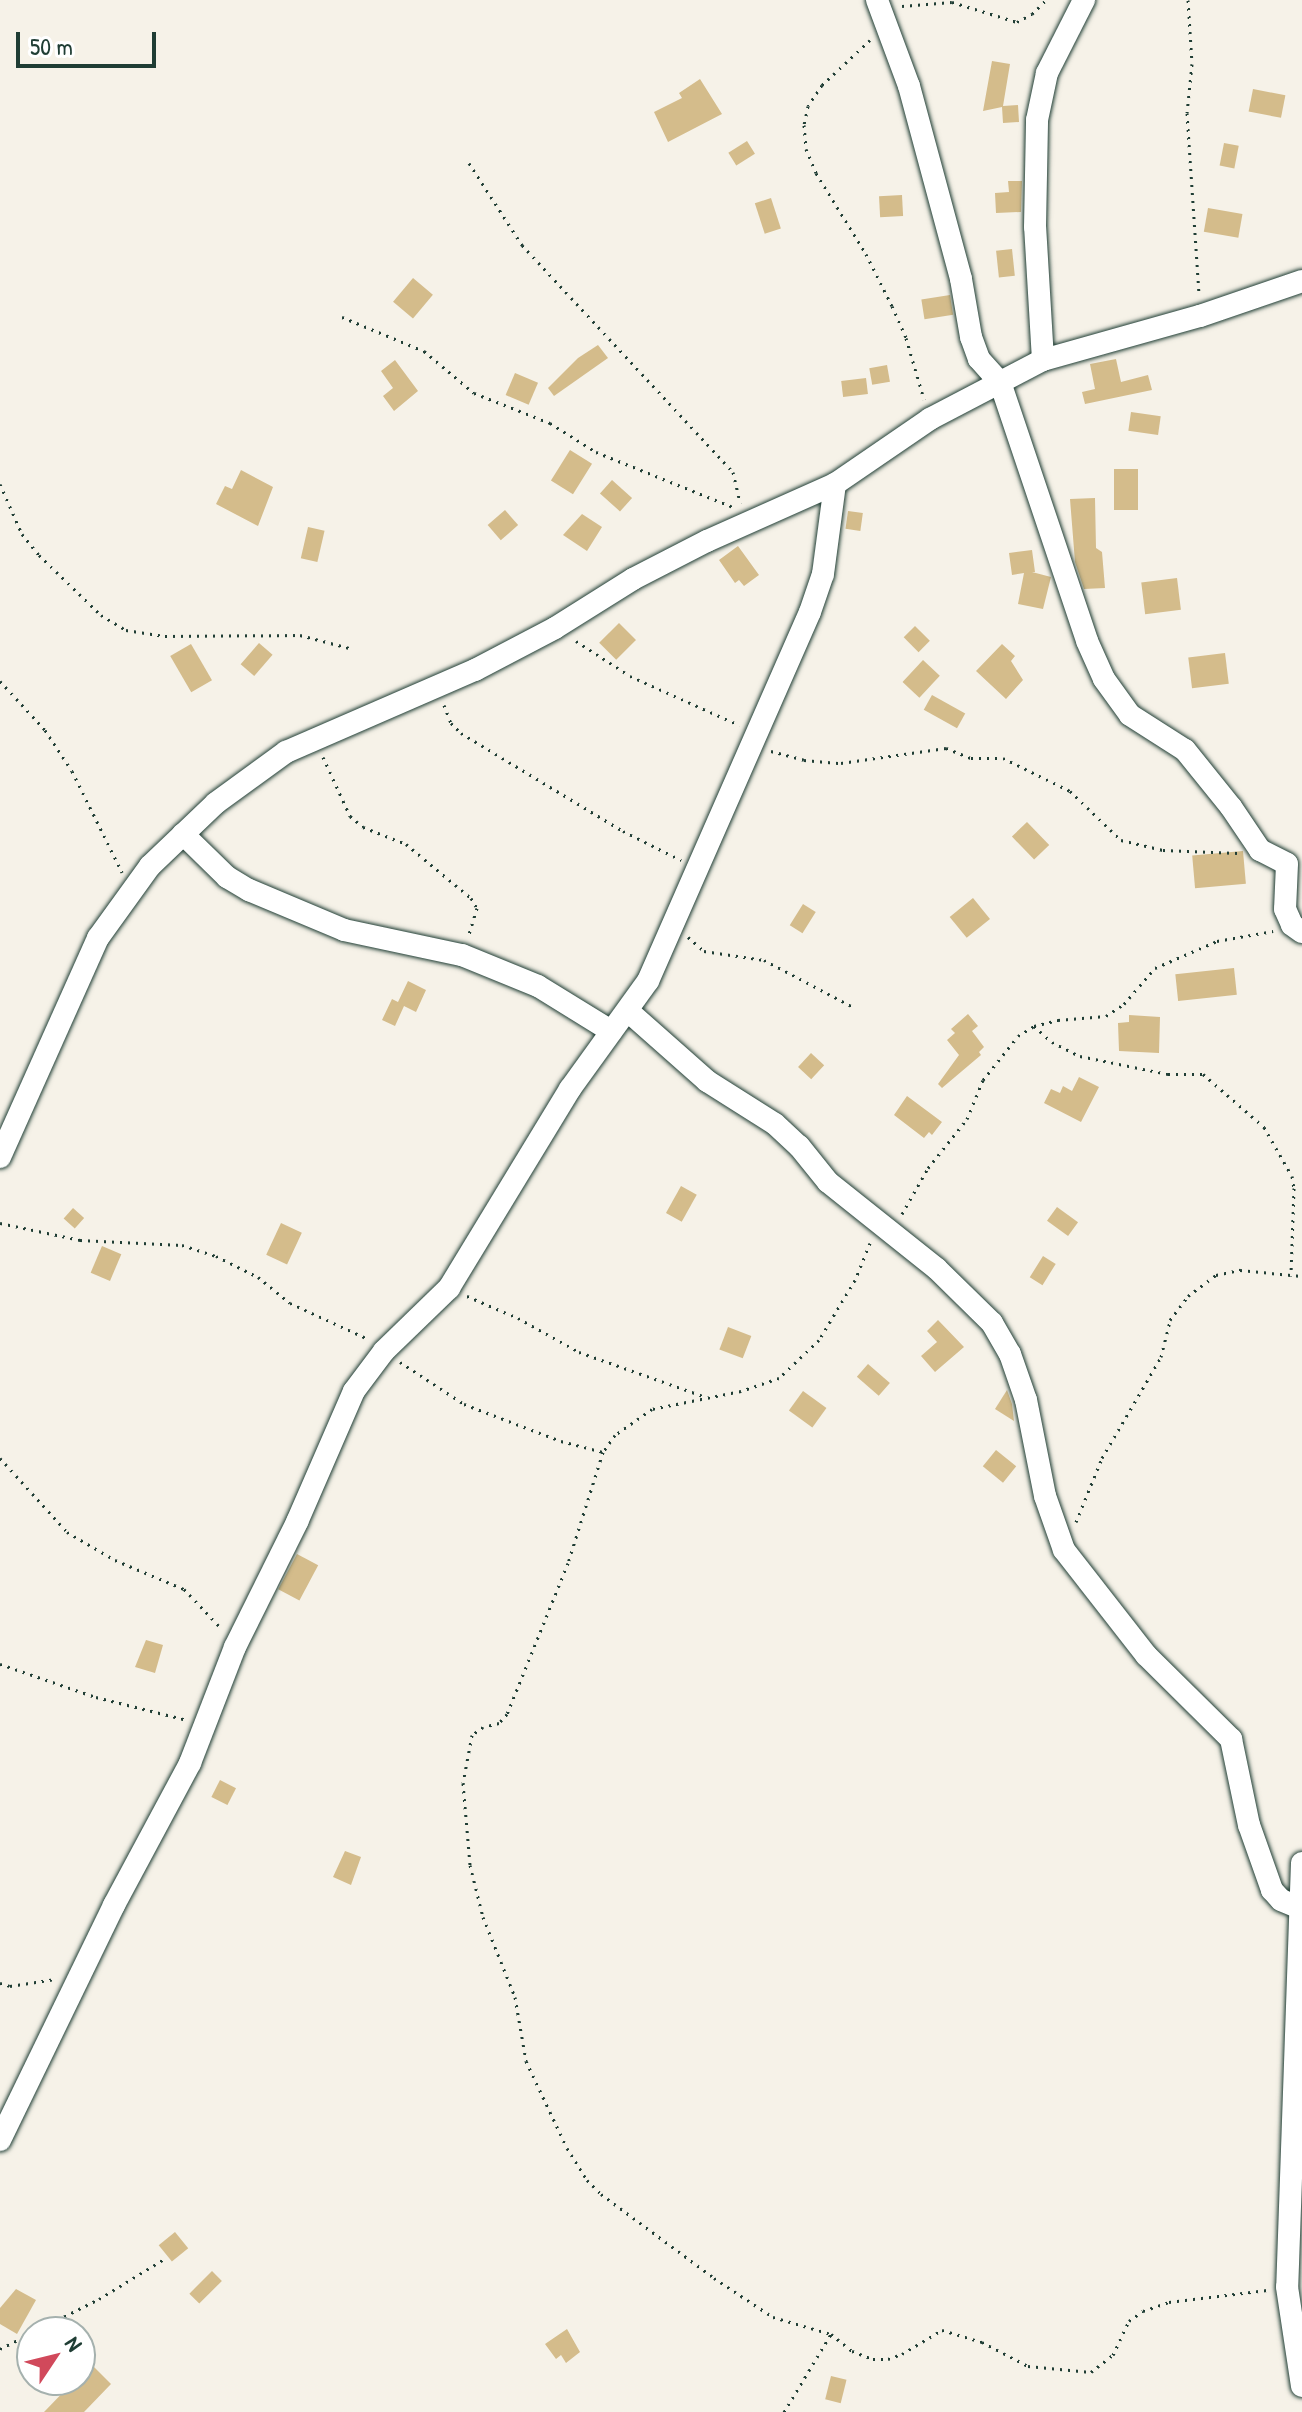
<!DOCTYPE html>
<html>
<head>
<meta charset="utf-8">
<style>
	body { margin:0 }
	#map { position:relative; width:1302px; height:2412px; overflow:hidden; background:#f6f2e8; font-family:"Patrick Hand",sans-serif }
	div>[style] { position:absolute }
	.building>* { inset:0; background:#d4bc8b; transform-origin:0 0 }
	.path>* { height:3px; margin-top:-1.5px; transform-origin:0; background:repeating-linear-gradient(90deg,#1f3d34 0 2px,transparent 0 8px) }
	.roads { filter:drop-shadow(0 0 2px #1f3d34) drop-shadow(0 0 2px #1f3d34) }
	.street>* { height:22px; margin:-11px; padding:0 11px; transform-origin:11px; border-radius:11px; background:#fff }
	span { translate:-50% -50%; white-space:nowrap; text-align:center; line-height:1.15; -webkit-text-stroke:6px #fff; paint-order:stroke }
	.north { position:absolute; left:16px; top:2316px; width:80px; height:80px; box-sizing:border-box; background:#fff; border:2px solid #a5b1ae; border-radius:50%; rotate:55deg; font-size:22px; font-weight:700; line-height:32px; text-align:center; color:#1f3d34 }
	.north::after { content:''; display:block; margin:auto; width:28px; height:36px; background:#d1495b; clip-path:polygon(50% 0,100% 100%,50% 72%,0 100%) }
	.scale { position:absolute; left:16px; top:32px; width:140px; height:36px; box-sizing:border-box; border:4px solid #1f3d34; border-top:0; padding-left:10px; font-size:24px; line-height:28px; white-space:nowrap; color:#1f3d34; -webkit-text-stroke:6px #fff; paint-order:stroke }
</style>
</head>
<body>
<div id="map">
	<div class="building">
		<i style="clip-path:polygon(992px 61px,1010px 64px,1003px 106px,1018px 105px,1019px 122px,1003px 123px,1002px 107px,983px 111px)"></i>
		<i style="clip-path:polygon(700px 79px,722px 114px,668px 142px,654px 112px,682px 98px,679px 93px)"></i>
		<i style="left:1253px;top:89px;width:33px;height:23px;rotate:11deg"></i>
		<i style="left:747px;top:141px;width:15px;height:22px;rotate:58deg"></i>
		<i style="left:1224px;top:143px;width:15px;height:23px;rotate:11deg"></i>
		<i style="clip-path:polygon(1008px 181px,1022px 181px,1021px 212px,996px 213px,995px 193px,1009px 192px)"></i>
		<i style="left:902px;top:195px;width:21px;height:23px;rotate:87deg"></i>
		<i style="left:771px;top:198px;width:32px;height:17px;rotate:72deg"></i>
		<i style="left:1208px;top:208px;width:35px;height:24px;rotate:10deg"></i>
		<i style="left:1012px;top:249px;width:27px;height:16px;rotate:84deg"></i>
		<i style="left:413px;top:278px;width:26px;height:31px;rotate:40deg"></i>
		<i style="left:950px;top:295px;width:20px;height:29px;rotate:81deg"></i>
		<i style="clip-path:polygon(598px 345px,608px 358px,554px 396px,548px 388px,578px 358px)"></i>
		<i style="clip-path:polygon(1116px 359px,1121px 382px,1148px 375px,1152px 390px,1085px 404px,1082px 392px,1095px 389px,1090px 364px)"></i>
		<i style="clip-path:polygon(395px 360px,418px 391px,394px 411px,383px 396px,393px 388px,381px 371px)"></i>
		<i style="left:887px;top:365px;width:17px;height:18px;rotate:80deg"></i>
		<i style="left:515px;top:373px;width:25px;height:24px;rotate:23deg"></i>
		<i style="left:866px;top:378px;width:16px;height:25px;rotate:83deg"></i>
		<i style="left:1131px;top:412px;width:30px;height:19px;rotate:8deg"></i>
		<i style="left:570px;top:450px;width:26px;height:36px;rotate:32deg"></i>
		<i style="left:1114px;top:469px;width:24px;height:41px"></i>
		<i style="clip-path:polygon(241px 470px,273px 487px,258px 526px,216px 504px,225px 486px,232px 489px)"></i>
		<i style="left:612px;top:480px;width:27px;height:18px;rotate:42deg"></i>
		<i style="clip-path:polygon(1095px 498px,1096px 548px,1102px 552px,1105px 588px,1084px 589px,1075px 562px,1070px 499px)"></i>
		<i style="left:505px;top:510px;width:20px;height:23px;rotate:49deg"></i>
		<i style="left:848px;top:511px;width:15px;height:18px;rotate:8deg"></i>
		<i style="clip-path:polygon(582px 514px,602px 527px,587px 551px,563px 535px)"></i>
		<i style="left:308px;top:527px;width:17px;height:32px;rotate:13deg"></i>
		<i style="clip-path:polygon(738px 546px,759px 575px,744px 586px,739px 580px,735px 583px,719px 560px)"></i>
		<i style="clip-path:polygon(1032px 550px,1035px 572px,1032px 572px,1051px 577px,1043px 609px,1018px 604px,1024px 573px,1012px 575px,1009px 553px)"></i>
		<i style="left:1177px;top:578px;width:32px;height:36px;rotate:83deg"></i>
		<i style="left:619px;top:623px;width:24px;height:28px;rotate:45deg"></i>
		<i style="left:915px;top:626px;width:21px;height:16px;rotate:45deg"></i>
		<i style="left:259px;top:643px;width:18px;height:28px;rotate:41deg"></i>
		<i style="left:191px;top:644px;width:42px;height:24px;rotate:60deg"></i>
		<i style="clip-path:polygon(1002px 644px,1015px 656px,1011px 661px,1023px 680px,1006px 699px,976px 671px)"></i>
		<i style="left:1225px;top:653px;width:31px;height:37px;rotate:83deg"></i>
		<i style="left:923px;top:660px;width:23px;height:30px;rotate:43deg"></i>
		<i style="left:932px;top:695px;width:38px;height:17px;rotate:29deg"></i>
		<i style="left:1027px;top:822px;width:32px;height:21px;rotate:46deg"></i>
		<i style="left:1243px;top:851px;width:33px;height:51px;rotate:85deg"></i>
		<i style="left:973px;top:898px;width:27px;height:30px;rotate:51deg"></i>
		<i style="left:803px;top:904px;width:15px;height:25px;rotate:32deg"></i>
		<i style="left:1234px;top:968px;width:27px;height:59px;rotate:84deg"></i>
		<i style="clip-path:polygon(408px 981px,426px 990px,416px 1012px,404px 1006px,395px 1026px,382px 1020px,392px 999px,398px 1002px)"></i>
		<i style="clip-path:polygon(968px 1014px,978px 1026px,972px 1031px,984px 1047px,979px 1052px,981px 1055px,942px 1088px,938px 1084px,959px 1055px,947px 1040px,955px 1033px,951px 1029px)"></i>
		<i style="clip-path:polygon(1129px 1015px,1160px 1017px,1159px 1053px,1119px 1051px,1118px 1023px,1129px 1022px)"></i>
		<i style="left:811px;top:1053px;width:18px;height:19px;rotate:43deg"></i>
		<i style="clip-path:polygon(1079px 1077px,1099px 1087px,1081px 1122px,1044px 1103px,1051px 1089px,1060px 1093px,1063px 1086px,1072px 1091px)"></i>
		<i style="clip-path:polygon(907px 1096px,942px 1122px,932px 1135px,929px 1132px,924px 1138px,894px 1115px)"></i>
		<i style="left:681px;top:1186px;width:18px;height:31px;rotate:29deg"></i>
		<i style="left:1057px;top:1207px;width:26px;height:17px;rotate:36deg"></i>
		<i style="left:73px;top:1208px;width:15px;height:14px;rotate:42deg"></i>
		<i style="left:281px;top:1223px;width:23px;height:35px;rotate:25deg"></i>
		<i style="left:102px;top:1246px;width:21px;height:29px;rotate:23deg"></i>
		<i style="left:1043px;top:1256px;width:15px;height:25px;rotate:32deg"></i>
		<i style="clip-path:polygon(938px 1320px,964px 1347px,935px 1372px,921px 1356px,937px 1342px,927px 1331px)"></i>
		<i style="left:728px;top:1327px;width:25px;height:24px;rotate:21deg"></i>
		<i style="left:868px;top:1364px;width:29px;height:17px;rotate:41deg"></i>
		<i style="clip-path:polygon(1007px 1390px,1012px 1404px,1014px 1421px,995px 1409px)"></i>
		<i style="left:803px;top:1391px;width:29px;height:24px;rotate:36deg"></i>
		<i style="left:996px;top:1450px;width:26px;height:21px;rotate:39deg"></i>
		<i style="left:297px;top:1554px;width:24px;height:40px;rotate:28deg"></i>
		<i style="clip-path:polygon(146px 1640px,163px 1645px,155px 1673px,135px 1667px)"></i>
		<i style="left:220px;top:1780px;width:18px;height:19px;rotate:27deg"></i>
		<i style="clip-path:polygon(345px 1851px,361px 1857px,351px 1885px,333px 1877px)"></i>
		<i style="left:175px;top:2232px;width:21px;height:21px;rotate:51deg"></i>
		<i style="left:212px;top:2271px;width:14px;height:32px;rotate:45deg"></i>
		<i style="clip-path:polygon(16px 2289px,36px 2300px,17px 2334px,0 2324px,0 2308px)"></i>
		<i style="clip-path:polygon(567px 2329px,580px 2352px,566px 2363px,561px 2355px,556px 2359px,545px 2344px)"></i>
		<i style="clip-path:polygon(91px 2364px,111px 2384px,84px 2412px,44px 2412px,75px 2380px,80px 2380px,80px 2375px)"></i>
		<i style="left:831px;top:2376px;width:16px;height:24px;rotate:14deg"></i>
	</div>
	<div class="path">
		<i style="left:1188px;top:0;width:64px;rotate:86.4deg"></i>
		<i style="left:1192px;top:64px;width:49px;rotate:95.8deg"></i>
		<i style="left:1187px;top:113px;width:183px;rotate:86.2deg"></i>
		<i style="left:902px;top:6px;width:50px;rotate:-4.6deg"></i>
		<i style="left:952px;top:2px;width:68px;rotate:17.1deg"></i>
		<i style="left:1017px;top:22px;width:17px;rotate:-28deg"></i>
		<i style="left:1032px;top:14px;width:20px;rotate:-45deg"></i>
		<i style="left:870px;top:40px;width:66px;rotate:136.8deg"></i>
		<i style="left:822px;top:85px;width:25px;rotate:124deg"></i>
		<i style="left:808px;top:106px;width:19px;rotate:102deg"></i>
		<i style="left:804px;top:125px;width:24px;rotate:85deg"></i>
		<i style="left:806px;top:149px;width:26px;rotate:67deg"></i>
		<i style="left:816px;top:173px;width:95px;rotate:58.3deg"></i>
		<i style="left:866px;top:254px;width:58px;rotate:63.4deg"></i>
		<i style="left:892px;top:306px;width:35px;rotate:66deg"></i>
		<i style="left:906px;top:338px;width:64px;rotate:73.6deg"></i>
		<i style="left:469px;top:163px;width:98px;rotate:57.1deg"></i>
		<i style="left:522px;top:245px;width:310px;rotate:47.1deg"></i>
		<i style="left:733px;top:472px;width:32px;rotate:77deg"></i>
		<i style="left:342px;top:317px;width:89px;rotate:22.5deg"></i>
		<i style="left:424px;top:351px;width:65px;rotate:40deg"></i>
		<i style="left:474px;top:393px;width:82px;rotate:21.5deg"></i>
		<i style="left:550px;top:423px;width:54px;rotate:32.2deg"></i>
		<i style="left:596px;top:452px;width:148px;rotate:21.9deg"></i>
		<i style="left:0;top:484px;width:55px;rotate:66.3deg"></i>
		<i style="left:22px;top:534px;width:27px;rotate:51deg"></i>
		<i style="left:39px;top:555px;width:86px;rotate:44.1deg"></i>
		<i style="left:101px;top:615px;width:29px;rotate:31deg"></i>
		<i style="left:126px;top:630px;width:39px;rotate:9deg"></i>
		<i style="left:165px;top:636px;width:135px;rotate:-0.4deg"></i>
		<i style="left:300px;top:635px;width:55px;rotate:14.8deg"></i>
		<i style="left:576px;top:641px;width:64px;rotate:32.9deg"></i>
		<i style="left:630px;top:676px;width:120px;rotate:24.2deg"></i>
		<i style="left:0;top:681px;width:67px;rotate:47.4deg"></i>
		<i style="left:45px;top:730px;width:49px;rotate:56.6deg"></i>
		<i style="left:72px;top:771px;width:113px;rotate:63.7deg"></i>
		<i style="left:444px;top:705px;width:19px;rotate:69deg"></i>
		<i style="left:451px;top:723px;width:14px;rotate:45deg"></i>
		<i style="left:461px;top:733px;width:189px;rotate:31.2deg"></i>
		<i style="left:623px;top:831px;width:65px;rotate:26.6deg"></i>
		<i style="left:771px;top:751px;width:34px;rotate:15deg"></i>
		<i style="left:804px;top:760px;width:37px;rotate:5deg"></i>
		<i style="left:841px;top:763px;width:106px;rotate:-8.1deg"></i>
		<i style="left:946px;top:748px;width:27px;rotate:22deg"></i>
		<i style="left:971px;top:758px;width:32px"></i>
		<i style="left:1003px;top:758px;width:75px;rotate:26.2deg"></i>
		<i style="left:1070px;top:791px;width:71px;rotate:43.9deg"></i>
		<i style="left:1121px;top:840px;width:43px;rotate:13.4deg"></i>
		<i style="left:1163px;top:850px;width:75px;rotate:2.3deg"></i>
		<i style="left:323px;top:757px;width:65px;rotate:65.4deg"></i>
		<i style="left:350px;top:816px;width:17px;rotate:40deg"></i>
		<i style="left:363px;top:827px;width:46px;rotate:21.6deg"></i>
		<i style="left:406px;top:844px;width:85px;rotate:39.7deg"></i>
		<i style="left:471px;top:898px;width:12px;rotate:59deg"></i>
		<i style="left:477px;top:908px;width:28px;rotate:107deg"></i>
		<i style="left:688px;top:937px;width:21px;rotate:41deg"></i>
		<i style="left:704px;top:951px;width:61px;rotate:8.5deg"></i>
		<i style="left:764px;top:960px;width:103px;rotate:27.8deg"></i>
		<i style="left:1034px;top:1026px;width:24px;rotate:42deg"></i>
		<i style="left:1052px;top:1042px;width:31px;rotate:27deg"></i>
		<i style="left:1080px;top:1056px;width:90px;rotate:11.6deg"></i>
		<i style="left:1168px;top:1074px;width:35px"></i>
		<i style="left:1203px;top:1074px;width:81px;rotate:41deg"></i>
		<i style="left:1264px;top:1127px;width:56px;rotate:60.3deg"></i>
		<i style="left:1292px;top:1176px;width:12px;rotate:81deg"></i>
		<i style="left:1294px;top:1188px;width:88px;rotate:92deg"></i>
		<i style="left:902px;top:1214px;width:53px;rotate:-60.5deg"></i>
		<i style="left:928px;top:1168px;width:63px;rotate:-51.5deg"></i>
		<i style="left:967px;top:1119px;width:42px;rotate:-67.7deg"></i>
		<i style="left:983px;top:1080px;width:56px;rotate:-51.5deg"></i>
		<i style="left:1018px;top:1036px;width:19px;rotate:-32deg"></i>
		<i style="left:1034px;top:1026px;width:25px;rotate:-14deg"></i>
		<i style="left:1058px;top:1020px;width:48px;rotate:-4.8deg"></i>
		<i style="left:1106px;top:1016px;width:22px;rotate:-34deg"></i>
		<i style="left:1124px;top:1004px;width:48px;rotate:-49.3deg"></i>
		<i style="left:1155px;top:968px;width:68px;rotate:-23.5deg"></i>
		<i style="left:1217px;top:941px;width:57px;rotate:-10.1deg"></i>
		<i style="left:0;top:1223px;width:82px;rotate:12deg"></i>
		<i style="left:80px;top:1240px;width:102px;rotate:2.8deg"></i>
		<i style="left:182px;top:1245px;width:36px;rotate:18deg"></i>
		<i style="left:216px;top:1256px;width:47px;rotate:26.6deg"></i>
		<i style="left:258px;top:1277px;width:41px;rotate:39.1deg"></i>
		<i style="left:290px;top:1303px;width:84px;rotate:24.7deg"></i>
		<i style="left:870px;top:1243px;width:40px;rotate:112deg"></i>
		<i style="left:855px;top:1280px;width:70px;rotate:121deg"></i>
		<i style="left:819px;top:1340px;width:55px;rotate:136.5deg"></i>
		<i style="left:779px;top:1378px;width:40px;rotate:161.1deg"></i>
		<i style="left:741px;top:1391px;width:91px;rotate:168.6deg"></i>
		<i style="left:652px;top:1409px;width:45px;rotate:144.9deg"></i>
		<i style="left:615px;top:1435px;width:21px;rotate:125deg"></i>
		<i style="left:603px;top:1452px;width:116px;rotate:107.5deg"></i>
		<i style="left:568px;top:1563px;width:163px;rotate:112deg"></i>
		<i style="left:507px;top:1714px;width:12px;rotate:132deg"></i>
		<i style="left:499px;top:1723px;width:16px;rotate:166deg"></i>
		<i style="left:483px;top:1727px;width:14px;rotate:144deg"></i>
		<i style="left:472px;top:1735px;width:49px;rotate:100.6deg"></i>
		<i style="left:463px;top:1783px;width:82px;rotate:85.1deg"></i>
		<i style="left:470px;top:1865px;width:54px;rotate:76deg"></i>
		<i style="left:483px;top:1917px;width:86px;rotate:68.2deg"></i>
		<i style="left:515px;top:1997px;width:65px;rotate:80.2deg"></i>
		<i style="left:526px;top:2061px;width:96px;rotate:64.8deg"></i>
		<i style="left:567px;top:2148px;width:38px;rotate:58deg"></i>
		<i style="left:587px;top:2180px;width:20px;rotate:45deg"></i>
		<i style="left:601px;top:2194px;width:141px;rotate:36.6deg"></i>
		<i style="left:714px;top:2278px;width:71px;rotate:33.5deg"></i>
		<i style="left:773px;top:2317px;width:60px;rotate:16.3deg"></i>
		<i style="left:831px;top:2334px;width:27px;rotate:39deg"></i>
		<i style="left:852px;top:2351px;width:22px;rotate:21deg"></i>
		<i style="left:873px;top:2359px;width:15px"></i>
		<i style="left:888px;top:2359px;width:15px;rotate:-20deg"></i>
		<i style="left:902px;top:2354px;width:47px;rotate:-31deg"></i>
		<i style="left:942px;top:2330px;width:42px;rotate:16.7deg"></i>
		<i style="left:982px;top:2342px;width:52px;rotate:27.6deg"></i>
		<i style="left:1028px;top:2366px;width:63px;rotate:5.4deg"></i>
		<i style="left:1091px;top:2372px;width:28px;rotate:-38deg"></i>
		<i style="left:1113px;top:2355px;width:38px;rotate:-65deg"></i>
		<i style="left:1129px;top:2321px;width:17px;rotate:-36deg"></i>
		<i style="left:1143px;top:2311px;width:28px;rotate:-19deg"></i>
		<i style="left:1169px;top:2302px;width:99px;rotate:-7deg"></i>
		<i style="left:467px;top:1296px;width:56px;rotate:23.3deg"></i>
		<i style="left:518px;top:1318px;width:70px;rotate:29.1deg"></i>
		<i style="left:579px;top:1352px;width:135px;rotate:19.5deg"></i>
		<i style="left:400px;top:1362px;width:77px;rotate:33.3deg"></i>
		<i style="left:464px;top:1404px;width:104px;rotate:20.9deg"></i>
		<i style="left:561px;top:1441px;width:43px;rotate:14.7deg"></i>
		<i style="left:0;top:1458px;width:100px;rotate:47.8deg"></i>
		<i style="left:67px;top:1532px;width:56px;rotate:30.3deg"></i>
		<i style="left:115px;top:1560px;width:75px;rotate:22.8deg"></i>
		<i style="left:184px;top:1589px;width:54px;rotate:46.5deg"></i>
		<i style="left:1076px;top:1522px;width:69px;rotate:-67.9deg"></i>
		<i style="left:1102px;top:1458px;width:117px;rotate:-59.7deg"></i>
		<i style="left:1161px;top:1357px;width:38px;rotate:-76deg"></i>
		<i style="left:1170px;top:1320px;width:30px;rotate:-53deg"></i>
		<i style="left:1188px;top:1296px;width:35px;rotate:-37deg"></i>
		<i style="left:1216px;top:1275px;width:25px;rotate:-12deg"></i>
		<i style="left:1240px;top:1270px;width:62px;rotate:5.5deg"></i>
		<i style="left:0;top:1664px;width:102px;rotate:19deg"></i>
		<i style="left:96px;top:1697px;width:94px;rotate:14.2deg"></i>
		<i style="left:0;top:1983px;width:10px;rotate:17deg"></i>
		<i style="left:10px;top:1986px;width:46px;rotate:-8.8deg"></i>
		<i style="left:0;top:2349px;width:111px;rotate:-26.8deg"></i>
		<i style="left:99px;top:2299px;width:76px;rotate:-31.6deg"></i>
		<i style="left:784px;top:2412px;width:91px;rotate:-58.9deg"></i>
	</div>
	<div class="roads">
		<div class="street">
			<i style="left:877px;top:0;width:92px;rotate:69.6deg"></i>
			<i style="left:909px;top:86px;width:200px;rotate:74.9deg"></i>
			<i style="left:961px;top:279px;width:59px;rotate:80.2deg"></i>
			<i style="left:971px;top:337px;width:23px;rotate:70deg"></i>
			<i style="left:979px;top:359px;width:31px;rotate:48deg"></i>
			<i style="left:1000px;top:382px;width:273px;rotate:71.4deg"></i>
			<i style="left:1087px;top:641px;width:42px;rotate:65.9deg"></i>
			<i style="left:1104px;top:679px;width:44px;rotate:54.2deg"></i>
			<i style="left:1130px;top:715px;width:65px;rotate:32.5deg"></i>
			<i style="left:1185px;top:750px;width:73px;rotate:51.1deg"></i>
			<i style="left:1231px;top:807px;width:52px;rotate:56deg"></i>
			<i style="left:1260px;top:850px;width:30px;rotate:27deg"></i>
			<i style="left:1287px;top:864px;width:45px;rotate:92.5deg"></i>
			<i style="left:1285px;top:909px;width:17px;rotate:66deg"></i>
			<i style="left:1292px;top:925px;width:12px;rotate:35deg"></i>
			<i style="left:1043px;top:360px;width:133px;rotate:-93.4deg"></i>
			<i style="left:1035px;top:227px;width:107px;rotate:-88.9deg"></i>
			<i style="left:1037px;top:120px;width:48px;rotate:-78deg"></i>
			<i style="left:1047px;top:73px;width:82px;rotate:-63.1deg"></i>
			<i style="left:183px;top:834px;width:62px;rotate:44.3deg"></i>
			<i style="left:227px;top:877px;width:26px;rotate:31deg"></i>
			<i style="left:249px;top:890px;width:103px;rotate:22.8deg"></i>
			<i style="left:344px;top:930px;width:121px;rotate:12deg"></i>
			<i style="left:462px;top:955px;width:82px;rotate:22.2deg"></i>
			<i style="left:538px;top:986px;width:86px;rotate:31.7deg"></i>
			<i style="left:628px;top:1011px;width:106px;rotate:41.5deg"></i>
			<i style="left:707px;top:1081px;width:80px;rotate:32.3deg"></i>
			<i style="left:775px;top:1124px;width:33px;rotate:43deg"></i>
			<i style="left:799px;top:1146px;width:46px;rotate:51.1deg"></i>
			<i style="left:828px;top:1182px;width:139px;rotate:38.6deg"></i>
			<i style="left:937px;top:1269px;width:77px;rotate:44.5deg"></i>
			<i style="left:992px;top:1323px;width:36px;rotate:60deg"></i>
			<i style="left:1010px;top:1354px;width:49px;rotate:70.8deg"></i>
			<i style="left:1026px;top:1400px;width:98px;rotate:78.8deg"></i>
			<i style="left:1045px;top:1496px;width:57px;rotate:70.6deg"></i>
			<i style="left:1064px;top:1550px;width:133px;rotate:52deg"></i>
			<i style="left:1146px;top:1655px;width:120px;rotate:44.7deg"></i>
			<i style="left:1231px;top:1739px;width:88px;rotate:78.2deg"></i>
			<i style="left:1249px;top:1825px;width:69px;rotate:70.5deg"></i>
			<i style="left:1272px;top:1890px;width:13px;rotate:48deg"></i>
			<i style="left:1281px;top:1900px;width:21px;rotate:23deg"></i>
			<i style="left:0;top:1157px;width:240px;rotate:-65.9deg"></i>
			<i style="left:98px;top:938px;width:89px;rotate:-54.2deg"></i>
			<i style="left:150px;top:866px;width:91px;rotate:-43.7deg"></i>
			<i style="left:216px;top:803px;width:87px;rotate:-36.1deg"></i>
			<i style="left:286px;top:752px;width:206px;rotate:-23.5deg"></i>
			<i style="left:475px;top:670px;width:90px;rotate:-27.7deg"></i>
			<i style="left:555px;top:628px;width:92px;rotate:-32.1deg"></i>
			<i style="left:633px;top:579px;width:83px;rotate:-27.2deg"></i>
			<i style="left:707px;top:541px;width:140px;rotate:-24deg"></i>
			<i style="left:835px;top:484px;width:115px;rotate:-34.4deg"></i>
			<i style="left:930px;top:419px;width:127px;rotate:-27.6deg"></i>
			<i style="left:1043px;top:360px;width:163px;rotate:-15.7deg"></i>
			<i style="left:1200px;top:316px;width:108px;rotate:-18.9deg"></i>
			<i style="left:1302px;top:1863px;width:424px;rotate:92deg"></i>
			<i style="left:1287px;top:2287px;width:100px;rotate:81.4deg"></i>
			<i style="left:0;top:2140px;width:261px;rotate:-64.1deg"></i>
			<i style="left:114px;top:1905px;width:161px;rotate:-61.8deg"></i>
			<i style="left:190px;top:1763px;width:124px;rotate:-68.8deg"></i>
			<i style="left:235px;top:1647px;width:140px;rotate:-63.6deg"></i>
			<i style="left:297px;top:1522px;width:143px;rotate:-66.5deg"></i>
			<i style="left:354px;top:1391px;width:50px;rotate:-53.1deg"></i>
			<i style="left:384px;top:1351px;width:91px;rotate:-44.1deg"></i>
			<i style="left:449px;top:1288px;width:233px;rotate:-58.7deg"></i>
			<i style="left:570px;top:1089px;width:133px;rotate:-54.2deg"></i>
			<i style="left:648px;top:981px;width:403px;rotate:-66.3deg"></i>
			<i style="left:810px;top:612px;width:40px;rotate:-71.1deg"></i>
			<i style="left:823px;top:574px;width:91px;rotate:-82.4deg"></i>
		</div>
	</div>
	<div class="north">N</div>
	<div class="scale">50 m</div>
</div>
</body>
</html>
